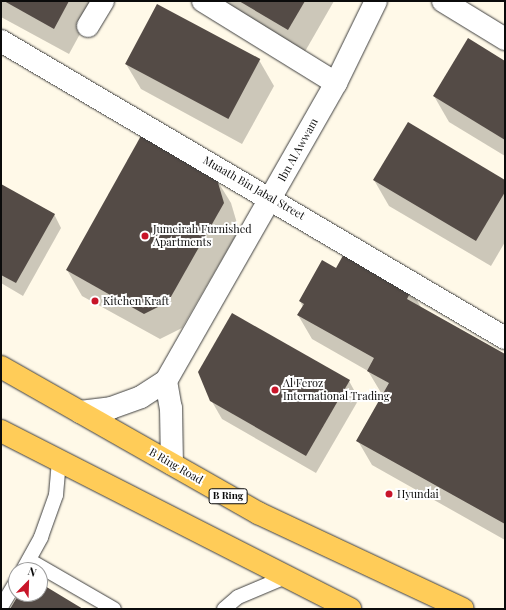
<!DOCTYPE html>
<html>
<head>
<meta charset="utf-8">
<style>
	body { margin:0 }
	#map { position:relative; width:506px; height:610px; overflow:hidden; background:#fff9e8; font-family:"Playfair Display",serif }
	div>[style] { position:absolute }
	.shadow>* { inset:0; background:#0003 }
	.building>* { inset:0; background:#544b46; transform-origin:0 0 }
	.roads { filter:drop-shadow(0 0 1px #3e3e3e) drop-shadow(0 0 1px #3e3e3e) }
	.service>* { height:14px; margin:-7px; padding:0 7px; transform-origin:7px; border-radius:7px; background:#fff }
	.minor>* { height:22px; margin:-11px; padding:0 11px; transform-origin:11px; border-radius:11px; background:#fff }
	.primary>* { height:22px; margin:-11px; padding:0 11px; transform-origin:11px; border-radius:11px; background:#ffcc58 }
	.dots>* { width:11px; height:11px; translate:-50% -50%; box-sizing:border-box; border:2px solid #fff; border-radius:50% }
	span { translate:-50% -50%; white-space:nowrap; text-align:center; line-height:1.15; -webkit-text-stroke:4px #fff; paint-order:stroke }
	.shield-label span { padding:1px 3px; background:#fff; border:1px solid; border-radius:3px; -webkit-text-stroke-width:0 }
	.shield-label { font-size:10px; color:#0b0b0b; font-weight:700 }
	.street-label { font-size:11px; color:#0b0b0b }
	.poi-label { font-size:11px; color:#0b0b0b }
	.left { translate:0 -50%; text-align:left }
	.frame { position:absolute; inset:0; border:2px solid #0b0b0b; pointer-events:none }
	.north { position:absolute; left:8px; top:562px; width:40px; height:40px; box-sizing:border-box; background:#fff; border:1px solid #9d9d9d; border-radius:50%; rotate:23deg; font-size:11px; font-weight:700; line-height:16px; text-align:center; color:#0b0b0b }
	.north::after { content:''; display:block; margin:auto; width:14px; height:18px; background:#c81529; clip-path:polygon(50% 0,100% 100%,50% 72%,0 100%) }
</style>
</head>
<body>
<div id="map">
	<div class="shadow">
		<i style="clip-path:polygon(1px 1px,98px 1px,69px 54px,1px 17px)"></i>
		<i style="clip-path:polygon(211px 1px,334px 1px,303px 55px)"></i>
		<i style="clip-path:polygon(259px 60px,274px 86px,242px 144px,141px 89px,126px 64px)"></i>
		<i style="clip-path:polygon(505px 62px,505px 156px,449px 122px,434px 96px)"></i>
		<i style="clip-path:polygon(215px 177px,231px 203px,239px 230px,182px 328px,160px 339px,82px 296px,67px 270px)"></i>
		<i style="clip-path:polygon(374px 180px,505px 181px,505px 242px,491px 266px,389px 206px)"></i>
		<i style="clip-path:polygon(1px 185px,54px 214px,61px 228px,23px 296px,1px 283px)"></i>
		<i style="clip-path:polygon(337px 270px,411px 290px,422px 309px,505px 355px,505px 540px,372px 465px,358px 441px,383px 396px,368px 371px,312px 339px,298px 315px,303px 307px,300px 301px)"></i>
		<i style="clip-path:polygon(349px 381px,359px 399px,316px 473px,222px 419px,211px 400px)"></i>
	</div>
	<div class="building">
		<i style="clip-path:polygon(4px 1px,69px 1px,54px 29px)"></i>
		<i style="clip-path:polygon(239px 1px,305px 1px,288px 30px)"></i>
		<i style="left:157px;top:4px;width:117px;height:68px;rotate:28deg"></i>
		<i style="clip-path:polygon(468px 38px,505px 61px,505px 140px,433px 96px)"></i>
		<i style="clip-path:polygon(408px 122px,505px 180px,505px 192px,476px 241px,373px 180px)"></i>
		<i style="clip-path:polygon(142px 134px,216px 176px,224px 203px,168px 302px,144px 314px,66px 270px)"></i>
		<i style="clip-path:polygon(1px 184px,55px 214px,16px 283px,1px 275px)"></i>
		<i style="clip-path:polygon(345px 252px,412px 289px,407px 299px,505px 354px,505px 524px,356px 441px,389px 383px,367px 371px,374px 358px,297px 315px,304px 304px,299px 301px,322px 260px,336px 268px)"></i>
		<i style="clip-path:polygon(232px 313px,350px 380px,306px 456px,210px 401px,198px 372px)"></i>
		<i style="clip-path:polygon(40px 583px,83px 609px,10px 609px,19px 594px,40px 594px)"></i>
	</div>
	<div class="roads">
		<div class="service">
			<i style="left:29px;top:560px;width:98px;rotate:30deg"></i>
			<i style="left:23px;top:570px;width:38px;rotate:-61deg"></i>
			<i style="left:41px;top:537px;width:45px;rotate:-70.3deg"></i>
			<i style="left:56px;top:495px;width:36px;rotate:-85deg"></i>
			<i style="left:1px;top:607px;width:29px;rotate:-59deg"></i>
			<i style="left:224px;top:609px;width:18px;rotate:-41deg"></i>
			<i style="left:238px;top:597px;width:54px;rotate:-22.8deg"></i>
		</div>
		<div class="minor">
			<i style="left:203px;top:1px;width:156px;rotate:31.7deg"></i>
			<i style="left:443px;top:1px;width:73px;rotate:31.5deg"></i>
			<i style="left:88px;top:26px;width:29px;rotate:-59deg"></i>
			<i style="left:1px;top:41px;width:585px;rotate:30.51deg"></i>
			<i style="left:166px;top:381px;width:27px;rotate:80deg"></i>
			<i style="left:171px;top:408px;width:56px;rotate:89deg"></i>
			<i style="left:80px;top:412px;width:31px;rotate:-7deg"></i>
			<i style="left:111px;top:408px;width:32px;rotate:-20deg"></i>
			<i style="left:141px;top:397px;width:30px;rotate:-33deg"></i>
			<i style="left:166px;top:381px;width:343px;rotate:-60.3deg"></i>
			<i style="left:336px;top:83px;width:91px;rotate:-64deg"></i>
		</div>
		<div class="primary">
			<i style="left:1px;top:367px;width:296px;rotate:29.6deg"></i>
			<i style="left:258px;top:513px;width:226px;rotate:25.1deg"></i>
			<i style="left:1px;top:431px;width:392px;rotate:27deg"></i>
		</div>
	</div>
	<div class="dots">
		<i style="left:145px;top:236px;background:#c81529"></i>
		<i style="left:95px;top:301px;background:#c81529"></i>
		<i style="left:275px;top:390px;background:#c81529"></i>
		<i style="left:389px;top:494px;background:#c81529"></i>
	</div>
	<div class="shield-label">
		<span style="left:228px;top:496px">B Ring</span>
	</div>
	<div class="street-label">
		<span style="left:298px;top:150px;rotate:-61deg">Ibn Al Awwam</span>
		<span style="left:254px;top:188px;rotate:30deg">Muaath Bin Jabal Street</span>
		<span style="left:176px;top:466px;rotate:30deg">B Ring Road</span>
	</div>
	<div class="poi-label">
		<span class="left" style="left:153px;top:236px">Jumeirah Furnished<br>Apartments</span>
		<span class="left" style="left:103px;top:301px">Kitchen Kraft</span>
		<span class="left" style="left:283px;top:390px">Al Feroz<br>International Trading</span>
		<span class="left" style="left:397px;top:494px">Hyundai</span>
	</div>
	<div class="frame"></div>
	<div class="north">N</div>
</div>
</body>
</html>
